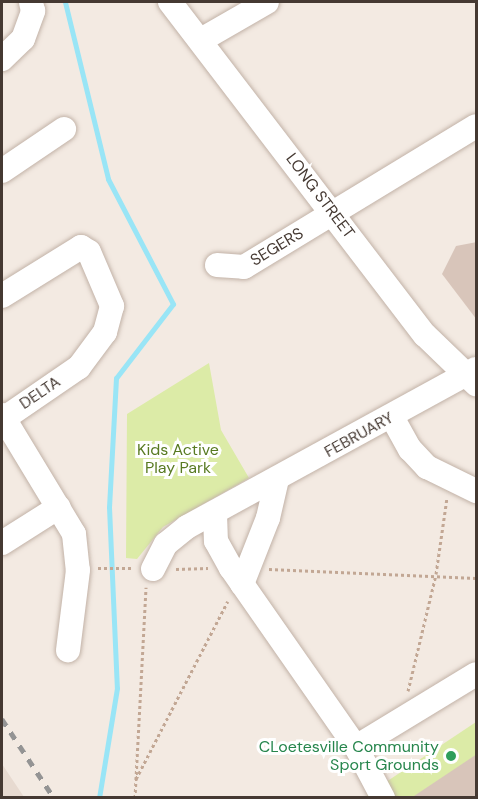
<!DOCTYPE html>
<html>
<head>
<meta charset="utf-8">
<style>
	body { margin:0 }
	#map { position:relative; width:478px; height:799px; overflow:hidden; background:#f3eae2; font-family:"DM Sans",sans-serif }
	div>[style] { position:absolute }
	.residential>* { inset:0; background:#e7dad0 }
	.green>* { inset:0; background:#dceba7 }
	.stream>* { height:5px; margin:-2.5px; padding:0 2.5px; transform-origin:2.5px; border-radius:2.5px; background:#99e5f6 }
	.building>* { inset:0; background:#d8c5ba }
	.path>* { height:3px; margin-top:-1.5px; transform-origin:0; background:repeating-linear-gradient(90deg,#c2a794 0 3px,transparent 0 6px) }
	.roads { filter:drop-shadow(0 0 2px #c2b2a7) drop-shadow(0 0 2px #c2b2a7) }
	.minor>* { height:24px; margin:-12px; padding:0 12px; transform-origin:12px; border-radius:12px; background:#fff }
	.rail>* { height:4.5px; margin-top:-2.25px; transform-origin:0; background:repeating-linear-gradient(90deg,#949494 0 8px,transparent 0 16px) }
	.dots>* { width:16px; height:16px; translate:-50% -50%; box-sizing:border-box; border:3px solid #fff; border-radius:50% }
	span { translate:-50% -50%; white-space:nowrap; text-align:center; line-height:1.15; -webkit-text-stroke:6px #fff; paint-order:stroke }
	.street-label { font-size:16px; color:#453932 }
	.park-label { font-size:16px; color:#587a22 }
	.leisure-label { font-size:16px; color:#27864d }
	.right { translate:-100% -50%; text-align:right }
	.frame { position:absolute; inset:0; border:3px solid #453932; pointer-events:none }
</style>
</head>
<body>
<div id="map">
	<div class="residential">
		<i style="clip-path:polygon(2px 764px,24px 797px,2px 797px)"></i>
	</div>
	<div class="green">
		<i style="clip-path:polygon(209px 363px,221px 430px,249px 478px,163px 527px,137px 559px,126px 558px,127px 414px)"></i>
		<i style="clip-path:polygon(476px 722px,476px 797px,364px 798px,374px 790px)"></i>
	</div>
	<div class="stream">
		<i style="left:65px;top:2px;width:182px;rotate:76.3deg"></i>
		<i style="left:108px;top:179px;width:141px;rotate:62.5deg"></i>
		<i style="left:173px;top:304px;width:93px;rotate:127.6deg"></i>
		<i style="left:116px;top:378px;width:129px;rotate:93.1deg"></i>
		<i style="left:109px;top:507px;width:181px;rotate:87.5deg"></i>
		<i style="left:117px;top:688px;width:111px;rotate:99.3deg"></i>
	</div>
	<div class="building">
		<i style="clip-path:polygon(477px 242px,477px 320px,442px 274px,456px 246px)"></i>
		<i style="clip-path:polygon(477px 754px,477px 798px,411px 798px)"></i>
	</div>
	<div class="path">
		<i style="left:98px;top:568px;width:35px"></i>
		<i style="left:176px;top:569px;width:32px;rotate:-2deg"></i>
		<i style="left:269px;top:569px;width:207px;rotate:2.5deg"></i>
		<i style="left:408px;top:691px;width:120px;rotate:-76.5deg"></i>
		<i style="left:436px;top:574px;width:77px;rotate:-81.8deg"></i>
		<i style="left:136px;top:779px;width:200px;rotate:-62.7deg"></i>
		<i style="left:135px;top:798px;width:211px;rotate:-87deg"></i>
	</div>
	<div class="roads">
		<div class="minor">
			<i style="left:170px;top:2px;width:419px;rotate:52.6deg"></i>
			<i style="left:425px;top:335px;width:71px;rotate:43.9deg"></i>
			<i style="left:201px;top:40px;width:76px;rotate:-29.9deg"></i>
			<i style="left:2px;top:59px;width:29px;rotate:-44deg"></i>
			<i style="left:23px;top:39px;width:30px;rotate:-70deg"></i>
			<i style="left:33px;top:11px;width:9px;rotate:-103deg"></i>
			<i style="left:2px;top:171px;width:75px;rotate:-34.1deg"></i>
			<i style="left:217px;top:265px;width:27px;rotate:4deg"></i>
			<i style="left:244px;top:267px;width:271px;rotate:-31.3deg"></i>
			<i style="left:2px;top:296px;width:93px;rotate:-31.8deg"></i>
			<i style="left:81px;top:247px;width:9px;rotate:32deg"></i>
			<i style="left:89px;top:252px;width:59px;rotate:66.9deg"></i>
			<i style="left:112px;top:306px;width:27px;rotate:105deg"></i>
			<i style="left:105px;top:332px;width:44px;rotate:126.6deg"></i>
			<i style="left:79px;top:367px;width:93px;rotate:145.5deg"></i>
			<i style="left:2px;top:415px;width:139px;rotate:58.8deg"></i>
			<i style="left:74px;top:534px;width:36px;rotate:84deg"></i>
			<i style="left:78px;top:570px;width:81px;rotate:97.1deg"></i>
			<i style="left:392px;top:417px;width:37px;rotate:61deg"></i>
			<i style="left:410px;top:449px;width:25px;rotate:47deg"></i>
			<i style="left:427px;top:467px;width:55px;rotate:26.1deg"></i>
			<i style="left:215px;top:514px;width:27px;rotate:88deg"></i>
			<i style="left:216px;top:541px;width:31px;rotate:61deg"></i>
			<i style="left:231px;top:568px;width:218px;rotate:55.1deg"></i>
			<i style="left:356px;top:747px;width:58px;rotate:62.1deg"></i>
			<i style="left:2px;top:543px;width:67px;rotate:-32.3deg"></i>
			<i style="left:153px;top:569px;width:28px;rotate:-63deg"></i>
			<i style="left:166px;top:544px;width:27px;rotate:-39deg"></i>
			<i style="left:187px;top:527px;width:329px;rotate:-28.7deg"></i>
			<i style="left:242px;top:584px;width:71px;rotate:-68.5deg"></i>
			<i style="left:268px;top:518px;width:39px;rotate:-77deg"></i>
			<i style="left:356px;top:747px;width:140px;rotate:-31.3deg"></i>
		</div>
	</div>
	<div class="rail">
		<i style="left:2px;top:719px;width:95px;rotate:56.6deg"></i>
	</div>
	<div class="dots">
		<i style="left:451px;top:756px;background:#2e9e5b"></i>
	</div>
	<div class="street-label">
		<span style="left:320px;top:196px;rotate:53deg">LONG STREET</span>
		<span style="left:277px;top:247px;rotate:-31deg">SEGERS</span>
		<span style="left:40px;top:393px;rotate:-34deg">DELTA</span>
		<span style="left:359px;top:435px;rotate:-29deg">FEBRUARY</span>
	</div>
	<div class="park-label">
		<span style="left:178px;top:459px">Kids Active<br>Play Park</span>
	</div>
	<div class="leisure-label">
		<span class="right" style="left:439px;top:756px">CLoetesville Community<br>Sport Grounds</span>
	</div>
	<div class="frame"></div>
</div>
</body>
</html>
